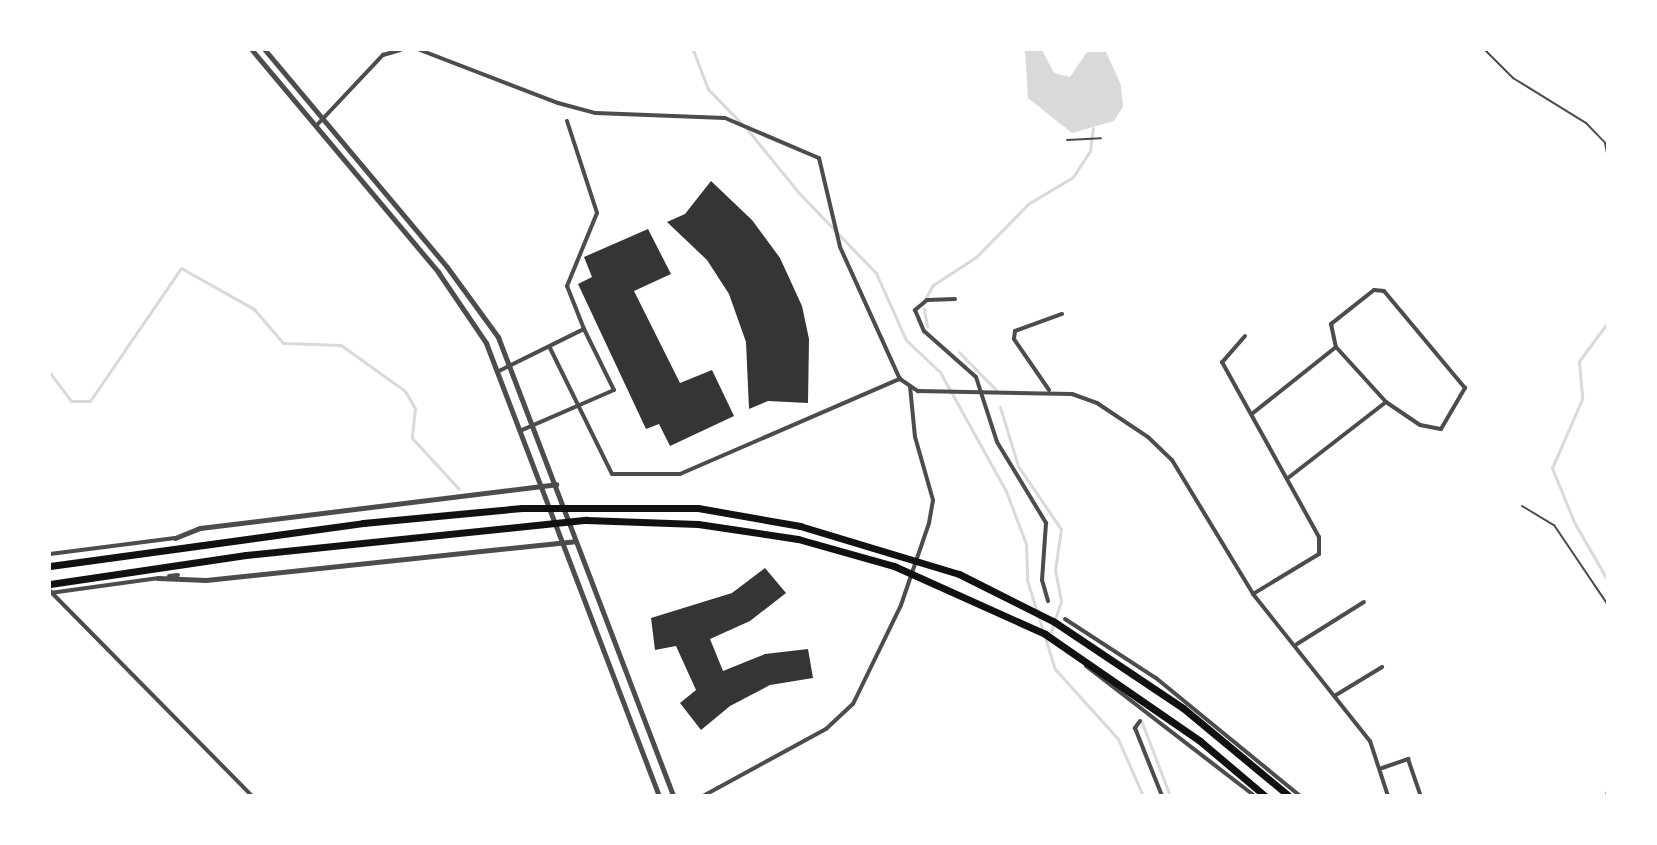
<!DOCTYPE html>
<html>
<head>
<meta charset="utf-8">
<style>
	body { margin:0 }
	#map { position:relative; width:1657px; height:845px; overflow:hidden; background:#fff; font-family:Signika,sans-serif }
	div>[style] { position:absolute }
	.water>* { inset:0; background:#d9d9d9 }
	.stream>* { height:3px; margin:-1.5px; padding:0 1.5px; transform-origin:1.5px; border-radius:1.5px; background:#d9d9d9 }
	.building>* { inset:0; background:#353535 }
	.service>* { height:2px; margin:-1px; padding:0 1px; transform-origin:1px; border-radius:1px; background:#4c4c4c }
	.minor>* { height:4px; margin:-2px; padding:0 2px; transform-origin:2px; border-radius:2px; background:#4c4c4c }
	.tertiary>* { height:5px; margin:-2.5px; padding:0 2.5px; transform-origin:2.5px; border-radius:2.5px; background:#4c4c4c }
	.trunk>* { height:7px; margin:-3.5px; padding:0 3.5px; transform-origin:3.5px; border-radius:3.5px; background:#111 }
	span { translate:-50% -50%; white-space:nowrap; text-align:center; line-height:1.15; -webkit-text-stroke:6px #fff; paint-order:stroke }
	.frame { position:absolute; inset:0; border:51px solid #fff; pointer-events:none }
</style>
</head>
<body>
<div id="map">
	<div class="water">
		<i style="clip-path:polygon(1025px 50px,1042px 50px,1054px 73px,1070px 77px,1087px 52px,1106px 52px,1121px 85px,1123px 107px,1114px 121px,1072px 133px,1028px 98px)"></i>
	</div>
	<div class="stream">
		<i style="left:693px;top:50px;width:42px;rotate:69deg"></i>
		<i style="left:708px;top:89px;width:49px;rotate:45.8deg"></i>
		<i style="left:747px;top:129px;width:82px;rotate:50.9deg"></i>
		<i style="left:799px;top:193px;width:111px;rotate:46.1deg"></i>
		<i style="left:876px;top:273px;width:73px;rotate:65.9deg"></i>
		<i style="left:906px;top:340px;width:47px;rotate:43.3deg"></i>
		<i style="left:940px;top:372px;width:136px;rotate:61deg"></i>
		<i style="left:1006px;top:491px;width:57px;rotate:69.3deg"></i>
		<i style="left:1026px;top:544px;width:36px;rotate:88deg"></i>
		<i style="left:1027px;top:580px;width:53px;rotate:72.6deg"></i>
		<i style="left:924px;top:301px;width:18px;rotate:-61deg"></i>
		<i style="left:933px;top:285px;width:51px;rotate:-33.1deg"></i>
		<i style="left:976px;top:257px;width:74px;rotate:-45.5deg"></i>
		<i style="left:1028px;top:204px;width:52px;rotate:-31deg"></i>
		<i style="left:1073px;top:177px;width:31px;rotate:-57deg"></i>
		<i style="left:1090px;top:151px;width:23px;rotate:-83deg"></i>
		<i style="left:924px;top:309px;width:17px;rotate:80deg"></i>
		<i style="left:1608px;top:322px;width:49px;rotate:126.6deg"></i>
		<i style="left:1579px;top:361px;width:38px;rotate:85deg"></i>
		<i style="left:1582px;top:399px;width:75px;rotate:113.5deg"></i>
		<i style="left:1552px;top:468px;width:58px;rotate:67.8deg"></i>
		<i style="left:1574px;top:522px;width:68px;rotate:60deg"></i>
		<i style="left:959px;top:352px;width:54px;rotate:45.7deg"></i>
		<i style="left:50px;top:373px;width:35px;rotate:53deg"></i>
		<i style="left:71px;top:401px;width:19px"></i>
		<i style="left:90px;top:401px;width:161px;rotate:-55.6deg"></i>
		<i style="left:181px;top:268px;width:84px;rotate:29.3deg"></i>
		<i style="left:254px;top:309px;width:45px;rotate:49.5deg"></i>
		<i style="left:283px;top:343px;width:58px;rotate:2deg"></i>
		<i style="left:341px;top:345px;width:79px;rotate:35.7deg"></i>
		<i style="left:405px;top:391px;width:20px;rotate:60deg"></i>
		<i style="left:415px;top:408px;width:30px;rotate:96deg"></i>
		<i style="left:412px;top:438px;width:69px;rotate:47.3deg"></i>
		<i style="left:1000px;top:407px;width:62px;rotate:73deg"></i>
		<i style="left:1018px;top:466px;width:76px;rotate:55.7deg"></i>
		<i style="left:1061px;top:529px;width:41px;rotate:98.3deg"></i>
		<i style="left:1055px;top:570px;width:32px;rotate:79deg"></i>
		<i style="left:1061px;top:601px;width:36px;rotate:108deg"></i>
		<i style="left:1045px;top:637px;width:34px;rotate:73deg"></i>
		<i style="left:1055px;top:669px;width:94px;rotate:48deg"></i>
		<i style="left:1118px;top:739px;width:62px;rotate:66.3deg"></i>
		<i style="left:1141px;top:720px;width:81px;rotate:69.1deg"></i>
	</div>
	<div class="building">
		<i style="clip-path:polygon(711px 181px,752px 220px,780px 258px,802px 306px,809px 339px,808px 403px,768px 401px,749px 409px,746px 342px,729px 294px,707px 260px,667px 222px,685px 214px)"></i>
		<i style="clip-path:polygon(648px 229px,671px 274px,634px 291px,680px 383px,712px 370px,734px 416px,670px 446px,659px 424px,646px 429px,578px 284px,592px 277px,584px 257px)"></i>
		<i style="clip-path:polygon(765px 568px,786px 593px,750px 621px,710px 639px,723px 671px,765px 654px,808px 649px,813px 678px,770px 685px,730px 706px,701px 730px,680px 703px,696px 690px,676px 646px,655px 650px,651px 618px,732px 593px)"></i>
	</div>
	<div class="service">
		<i style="left:1485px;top:50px;width:40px;rotate:45deg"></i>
		<i style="left:1513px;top:78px;width:86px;rotate:31.7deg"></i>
		<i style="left:1586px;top:123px;width:28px;rotate:46deg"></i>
		<i style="left:1605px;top:143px;width:15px;rotate:79deg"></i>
		<i style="left:1067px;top:140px;width:34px;rotate:-3deg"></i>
		<i style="left:1522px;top:506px;width:37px;rotate:31deg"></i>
		<i style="left:1554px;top:525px;width:97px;rotate:56deg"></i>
		<i style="left:1606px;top:796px;width:10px;rotate:-79deg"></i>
	</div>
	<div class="minor">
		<i style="left:420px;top:50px;width:148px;rotate:21deg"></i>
		<i style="left:558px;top:103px;width:39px;rotate:15deg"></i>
		<i style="left:596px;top:113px;width:129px;rotate:2.2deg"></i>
		<i style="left:725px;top:118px;width:102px;rotate:23.1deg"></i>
		<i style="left:819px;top:158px;width:91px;rotate:76.7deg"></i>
		<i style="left:840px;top:247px;width:145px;rotate:65.6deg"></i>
		<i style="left:900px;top:379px;width:22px;rotate:34deg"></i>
		<i style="left:918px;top:391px;width:154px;rotate:1.1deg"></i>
		<i style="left:1072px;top:394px;width:27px;rotate:20deg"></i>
		<i style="left:1097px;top:403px;width:61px;rotate:33.7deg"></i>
		<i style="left:1148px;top:437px;width:33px;rotate:44deg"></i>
		<i style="left:1172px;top:460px;width:157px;rotate:58.8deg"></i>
		<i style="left:1253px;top:594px;width:188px;rotate:51.5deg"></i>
		<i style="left:1370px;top:741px;width:58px;rotate:71.9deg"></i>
		<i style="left:567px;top:121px;width:97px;rotate:71.9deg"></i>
		<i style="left:597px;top:213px;width:79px;rotate:112.3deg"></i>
		<i style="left:567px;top:286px;width:46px;rotate:68.4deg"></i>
		<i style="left:316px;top:126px;width:98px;rotate:-46.7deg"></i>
		<i style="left:383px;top:55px;width:18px;rotate:-16deg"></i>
		<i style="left:955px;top:299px;width:28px;rotate:178deg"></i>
		<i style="left:927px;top:300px;width:16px;rotate:140deg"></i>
		<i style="left:915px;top:310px;width:23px;rotate:67deg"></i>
		<i style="left:924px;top:331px;width:69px;rotate:41.5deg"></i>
		<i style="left:976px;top:377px;width:68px;rotate:72.1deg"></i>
		<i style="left:997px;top:442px;width:95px;rotate:58.8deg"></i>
		<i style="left:1046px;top:523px;width:57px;rotate:94deg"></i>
		<i style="left:1042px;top:580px;width:22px;rotate:74deg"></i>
		<i style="left:1245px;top:336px;width:35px;rotate:131deg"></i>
		<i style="left:1222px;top:362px;width:200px;rotate:61deg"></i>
		<i style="left:1319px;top:537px;width:17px;rotate:90deg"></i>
		<i style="left:1319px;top:554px;width:77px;rotate:148.8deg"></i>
		<i style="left:550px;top:348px;width:140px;rotate:63.8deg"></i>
		<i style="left:612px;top:474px;width:68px"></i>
		<i style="left:680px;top:474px;width:240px;rotate:-23.4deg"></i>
		<i style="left:499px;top:371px;width:95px;rotate:-26.3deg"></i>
		<i style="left:584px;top:329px;width:68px;rotate:63.8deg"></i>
		<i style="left:614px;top:390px;width:100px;rotate:156.5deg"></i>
		<i style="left:1049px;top:390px;width:62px;rotate:-124.5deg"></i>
		<i style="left:1014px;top:339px;width:8px;rotate:-83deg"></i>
		<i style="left:1015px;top:331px;width:50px;rotate:-19.9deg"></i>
		<i style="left:1253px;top:413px;width:106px;rotate:-38.5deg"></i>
		<i style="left:1336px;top:347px;width:74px;rotate:47.7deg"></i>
		<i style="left:1386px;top:402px;width:41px;rotate:34.1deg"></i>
		<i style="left:1420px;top:425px;width:21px;rotate:11deg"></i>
		<i style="left:1441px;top:429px;width:48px;rotate:-59.7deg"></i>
		<i style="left:1465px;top:388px;width:126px;rotate:-129.9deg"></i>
		<i style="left:1384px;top:291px;width:10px;rotate:-174deg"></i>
		<i style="left:1374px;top:290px;width:55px;rotate:141.7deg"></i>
		<i style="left:1331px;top:324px;width:24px;rotate:78deg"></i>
		<i style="left:1288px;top:478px;width:124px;rotate:-37.8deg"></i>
		<i style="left:50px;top:554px;width:126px;rotate:-7.3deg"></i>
		<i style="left:169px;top:576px;width:9px;rotate:-6deg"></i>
		<i style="left:50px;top:591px;width:288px;rotate:45.4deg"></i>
		<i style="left:50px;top:593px;width:110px;rotate:-7.8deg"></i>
		<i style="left:1065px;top:619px;width:108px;rotate:33deg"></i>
		<i style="left:1156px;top:678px;width:186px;rotate:39.3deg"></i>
		<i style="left:1297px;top:644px;width:79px;rotate:-32.1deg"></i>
		<i style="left:1086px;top:666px;width:213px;rotate:37.6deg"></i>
		<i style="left:1336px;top:695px;width:54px;rotate:-31.3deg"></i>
		<i style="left:1140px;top:721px;width:9px;rotate:126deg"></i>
		<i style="left:1135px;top:728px;width:73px;rotate:68.3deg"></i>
		<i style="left:1382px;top:768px;width:28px;rotate:-19deg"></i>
		<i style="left:1408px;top:759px;width:39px;rotate:71deg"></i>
		<i style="left:703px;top:796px;width:140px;rotate:-28.6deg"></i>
		<i style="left:826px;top:729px;width:37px;rotate:-43deg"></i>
		<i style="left:853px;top:704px;width:110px;rotate:-64.1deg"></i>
		<i style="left:901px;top:605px;width:87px;rotate:-71.1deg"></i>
		<i style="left:929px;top:523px;width:23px;rotate:-80deg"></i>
		<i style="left:933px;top:500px;width:66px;rotate:-105.9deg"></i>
		<i style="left:915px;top:437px;width:51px;rotate:-95.6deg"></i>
	</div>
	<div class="tertiary">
		<i style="left:252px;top:50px;width:290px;rotate:50deg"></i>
		<i style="left:438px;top:272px;width:86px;rotate:55.9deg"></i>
		<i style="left:486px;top:343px;width:485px;rotate:69.1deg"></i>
		<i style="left:265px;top:50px;width:283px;rotate:50deg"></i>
		<i style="left:447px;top:267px;width:87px;rotate:53.9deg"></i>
		<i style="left:498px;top:337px;width:491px;rotate:69.1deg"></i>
		<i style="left:175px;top:538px;width:27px;rotate:-22deg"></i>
		<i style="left:200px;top:528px;width:359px;rotate:-7deg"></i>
		<i style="left:158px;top:578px;width:48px;rotate:2.4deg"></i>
		<i style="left:206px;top:580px;width:371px;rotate:-6deg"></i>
	</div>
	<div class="trunk">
		<i style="left:50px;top:566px;width:316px;rotate:-7.8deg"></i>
		<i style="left:363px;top:523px;width:160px;rotate:-5.4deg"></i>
		<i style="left:522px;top:508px;width:176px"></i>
		<i style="left:698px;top:508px;width:104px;rotate:10deg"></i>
		<i style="left:800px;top:526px;width:166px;rotate:16.8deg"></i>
		<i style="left:959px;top:574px;width:105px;rotate:26.6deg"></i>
		<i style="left:1053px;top:621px;width:156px;rotate:33.8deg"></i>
		<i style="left:1183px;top:708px;width:138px;rotate:39.7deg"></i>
		<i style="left:50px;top:584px;width:198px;rotate:-8.4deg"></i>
		<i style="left:246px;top:555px;width:342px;rotate:-5.9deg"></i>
		<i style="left:586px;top:520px;width:112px;rotate:2deg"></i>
		<i style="left:698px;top:524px;width:101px;rotate:8.5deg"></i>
		<i style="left:798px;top:539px;width:100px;rotate:15.7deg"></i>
		<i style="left:894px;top:566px;width:166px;rotate:24.2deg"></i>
		<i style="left:1045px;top:634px;width:188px;rotate:34.6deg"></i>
		<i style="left:1200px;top:741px;width:85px;rotate:40.2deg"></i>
	</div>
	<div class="frame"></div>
</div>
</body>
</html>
